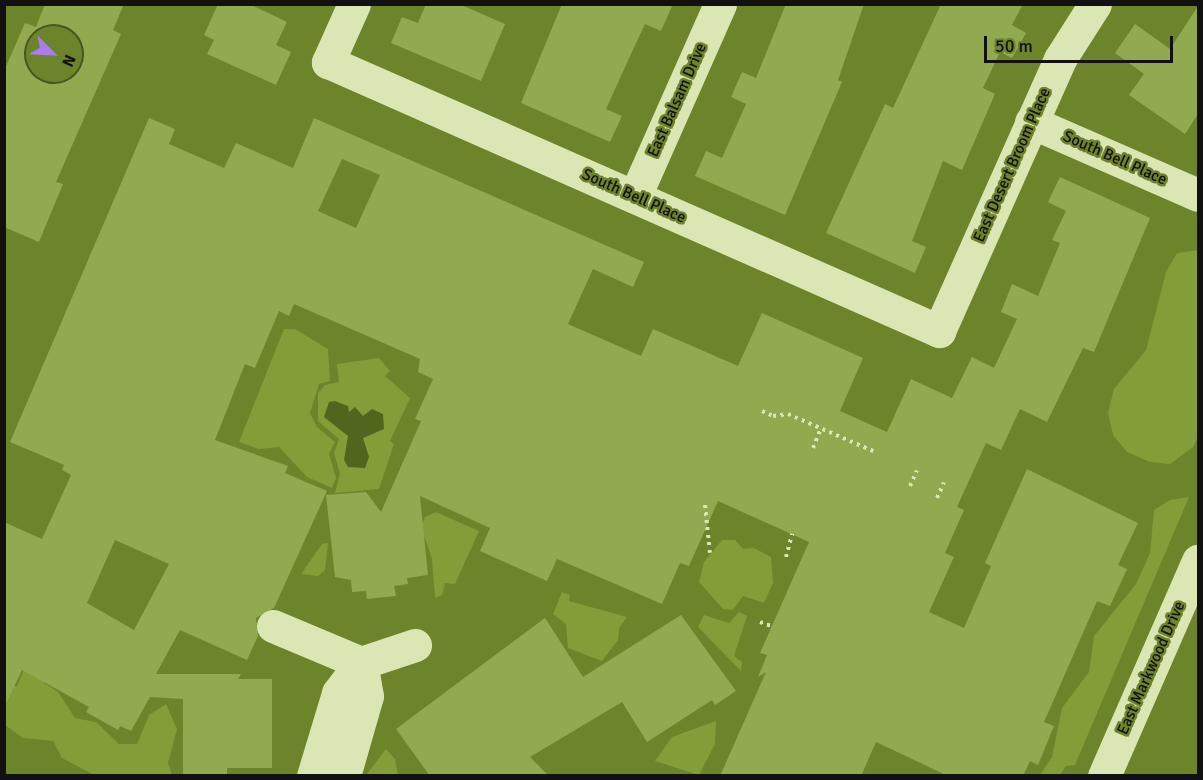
<!DOCTYPE html>
<html>
<head>
<meta charset="utf-8">
<style>
	body { margin:0 }
	#map { position:relative; width:1203px; height:780px; overflow:hidden; background:#6c842a; font-family:Signika,sans-serif }
	div>[style] { position:absolute }
	.green>* { inset:0; background:#839d38 }
	.water>* { inset:0; background:#52651e }
	.building>* { inset:0; background:#92aa4f }
	.path>* { height:4px; margin-top:-2px; transform-origin:0; background:repeating-linear-gradient(90deg,#dae7b5 0 3px,transparent 0 7.5px) }
	.minor>* { height:33px; margin:-16.5px; padding:0 16.5px; transform-origin:16.5px; border-radius:16.5px; background:#dae7b5 }
	span { translate:-50% -50%; white-space:nowrap; text-align:center; line-height:1.15; -webkit-text-stroke:5px #6c842a; paint-order:stroke }
	.street-label { font-size:16px; color:#111 }
	.frame { position:absolute; inset:0; border:6px solid #111; pointer-events:none }
	.north { position:absolute; left:24px; top:24px; width:60px; height:60px; box-sizing:border-box; background:#6c842a; border:2px solid #485620; border-radius:50%; rotate:114deg; font-size:16px; font-weight:700; line-height:24px; text-align:center; color:#111 }
	.north::after { content:''; display:block; margin:auto; width:21px; height:27px; background:#ab7ced; clip-path:polygon(50% 0,100% 100%,50% 72%,0 100%) }
	.scale { position:absolute; left:984px; top:36px; width:189px; height:27px; box-sizing:border-box; border:3px solid #111; border-top:0; padding-left:8px; font-size:18px; line-height:21px; white-space:nowrap; color:#111; -webkit-text-stroke:4px #6c842a; paint-order:stroke }
</style>
</head>
<body>
<div id="map">
	<div class="green">
		<i style="clip-path:polygon(1198px 250px,1198px 437px,1193px 447px,1170px 464px,1150px 462px,1127px 452px,1113px 435px,1108px 413px,1114px 389px,1146px 350px,1166px 272px,1177px 253px)"></i>
		<i style="clip-path:polygon(284px 329px,295px 329px,328px 349px,330px 381px,319px 384px,310px 413px,317px 427px,335px 442px,329px 454px,336px 478px,332px 488px,307px 477px,279px 447px,259px 449px,239px 442px)"></i>
		<i style="clip-path:polygon(379px 358px,390px 371px,385px 376px,410px 398px,390px 441px,394px 444px,379px 489px,335px 493px,340px 474px,334px 453px,339px 439px,318px 421px,318px 393px,325px 385px,339px 382px,337px 364px)"></i>
		<i style="clip-path:polygon(1189px 497px,1075px 765px,1066px 766px,1060px 775px,1040px 775px,1052px 757px,1062px 708px,1089px 672px,1094px 636px,1136px 584px,1150px 553px,1154px 510px,1170px 500px)"></i>
		<i style="clip-path:polygon(436px 512px,479px 531px,455px 584px,445px 583px,442px 595px,435px 598px,432px 559px,421px 527px,425px 517px)"></i>
		<i style="clip-path:polygon(722px 540px,735px 540px,743px 549px,754px 548px,771px 557px,773px 583px,764px 603px,743px 596px,733px 610px,723px 609px,699px 582px,704px 562px)"></i>
		<i style="clip-path:polygon(328px 543px,325px 570px,318px 576px,301px 574px,322px 544px)"></i>
		<i style="clip-path:polygon(562px 592px,570px 595px,569px 601px,627px 617px,619px 628px,618px 640px,602px 661px,568px 648px,566px 624px,553px 614px)"></i>
		<i style="clip-path:polygon(739px 612px,747px 616px,734px 656px,742px 662px,741px 671px,698px 627px,704px 615px,729px 623px)"></i>
		<i style="clip-path:polygon(35px 643px,44px 683px,58px 692px,75px 718px,96px 722px,119px 744px,137px 744px,149px 715px,166px 704px,177px 729px,168px 763px,172px 775px,94px 775px,62px 758px,53px 741px,23px 738px,5px 725px,4px 686px,17px 686px)"></i>
		<i style="clip-path:polygon(716px 721px,715px 744px,699px 775px,655px 761px,672px 737px)"></i>
		<i style="clip-path:polygon(386px 749px,395px 759px,398px 775px,366px 775px)"></i>
	</div>
	<div class="water">
		<i style="clip-path:polygon(335px 401px,348px 406px,349px 412px,355px 407px,363px 416px,372px 409px,383px 414px,384px 429px,363px 438px,369px 457px,365px 468px,348px 467px,344px 460px,348px 436px,324px 417px,329px 402px)"></i>
	</div>
	<div class="building">
		<i style="clip-path:polygon(evenodd,45px 4px,124px 4px,113px 30px,121px 34px,56px 182px,63px 184px,39px 242px,4px 227px,4px 71px,25px 23px,36px 27px,45px 4px,36px 36px,72px 36px,72px 72px,36px 72px,36px 36px)"></i>
		<i style="clip-path:polygon(218px 4px,249px 4px,287px 22px,276px 45px,291px 52px,276px 85px,207px 54px,214px 40px,204px 35px)"></i>
		<i style="clip-path:polygon(426px 4px,459px 4px,505px 24px,481px 81px,391px 43px,402px 17px,418px 23px)"></i>
		<i style="clip-path:polygon(562px 4px,673px 4px,661px 31px,645px 24px,631px 54px,606px 109px,622px 116px,610px 142px,521px 103px)"></i>
		<i style="clip-path:polygon(786px 4px,864px 4px,838px 80px,842px 82px,785px 215px,695px 176px,706px 151px,722px 158px,746px 104px,731px 97px,742px 72px,756px 78px)"></i>
		<i style="clip-path:polygon(941px 4px,1023px 4px,1012px 25px,1026px 33px,1012px 58px,1000px 52px,983px 88px,995px 94px,962px 170px,943px 161px,912px 241px,926px 247px,915px 273px,826px 233px,885px 104px,893px 108px)"></i>
		<i style="clip-path:polygon(1198px 6px,1198px 114px,1185px 134px,1129px 95px,1144px 74px,1115px 53px,1135px 24px,1170px 49px)"></i>
		<i style="clip-path:polygon(evenodd,149px 118px,175px 129px,169px 144px,224px 168px,236px 143px,293px 168px,314px 118px,644px 262px,633px 287px,593px 269px,568px 324px,641px 356px,653px 329px,738px 366px,762px 313px,863px 358px,840px 411px,887px 432px,911px 379px,952px 398px,972px 357px,994px 368px,1017px 319px,1001px 312px,1012px 284px,1038px 296px,1060px 243px,1052px 240px,1066px 211px,1048px 202px,1060px 177px,1150px 218px,1094px 352px,1083px 348px,1047px 422px,1020px 409px,1001px 450px,986px 443px,957px 507px,964px 510px,945px 553px,954px 557px,929px 612px,964px 628px,991px 566px,985px 563px,1027px 469px,1138px 523px,1118px 565px,1127px 569px,1110px 606px,1097px 601px,1044px 722px,1054px 726px,1038px 765px,1030px 761px,1023px 776px,948px 776px,876px 742px,861px 776px,720px 776px,766px 672px,758px 677px,767px 655px,760px 653px,809px 542px,718px 501px,689px 566px,680px 563px,662px 604px,557px 559px,547px 581px,480px 551px,490px 528px,420px 496px,428px 575px,407px 578px,408px 584px,394px 586px,396px 596px,367px 599px,366px 591px,352px 592px,351px 580px,335px 577px,326px 495px,366px 492px,381px 512px,421px 421px,415px 419px,433px 379px,418px 372px,420px 359px,294px 304px,289px 316px,279px 311px,255px 368px,245px 364px,215px 440px,288px 466px,285px 473px,327px 491px,274px 608px,256px 618px,258px 636px,247px 660px,180px 630px,156px 674px,241px 674px,238px 679px,272px 679px,272px 768px,227px 768px,227px 776px,183px 776px,183px 699px,150px 697px,131px 731px,120px 726px,118px 730px,86px 712px,89px 707px,22px 670px,4px 708px,4px 522px,42px 539px,71px 475px,62px 470px,64px 465px,10px 442px,149px 118px,342px 159px,380px 175px,356px 228px,318px 211px,342px 159px,149px 118px,115px 540px,169px 564px,134px 630px,87px 603px,115px 540px)"></i>
		<i style="clip-path:polygon(681px 615px,736px 691px,715px 705px,712px 700px,647px 742px,622px 702px,530px 757px,549px 776px,430px 776px,396px 729px,545px 618px,583px 677px)"></i>
	</div>
	<div class="path">
		<i style="left:762px;top:411px;width:12px;rotate:24deg"></i>
		<i style="left:773px;top:416px;width:15px;rotate:-8deg"></i>
		<i style="left:788px;top:414px;width:93px;rotate:23.5deg"></i>
		<i style="left:813px;top:448px;width:22px;rotate:-68deg"></i>
		<i style="left:910px;top:486px;width:17px;rotate:-66deg"></i>
		<i style="left:937px;top:498px;width:17px;rotate:-66deg"></i>
		<i style="left:705px;top:505px;width:48px;rotate:84.1deg"></i>
		<i style="left:786px;top:557px;width:24px;rotate:-75deg"></i>
		<i style="left:760px;top:622px;width:12px;rotate:20deg"></i>
	</div>
	<div class="minor">
		<i style="left:354px;top:4px;width:64px;rotate:114.1deg"></i>
		<i style="left:328px;top:62px;width:668px;rotate:23.76deg"></i>
		<i style="left:939px;top:331px;width:298px;rotate:-66deg"></i>
		<i style="left:1060px;top:59px;width:65px;rotate:-57.5deg"></i>
		<i style="left:1031px;top:122px;width:182px;rotate:23.6deg"></i>
		<i style="left:635px;top:196px;width:210px;rotate:-66.1deg"></i>
		<i style="left:273px;top:626px;width:95px;rotate:22.8deg"></i>
		<i style="left:313px;top:776px;width:87px;rotate:-73.2deg"></i>
		<i style="left:338px;top:693px;width:38px;rotate:-53deg"></i>
		<i style="left:361px;top:663px;width:57px;rotate:-18.4deg"></i>
		<i style="left:344px;top:776px;width:83px;rotate:-74deg"></i>
		<i style="left:367px;top:696px;width:34px;rotate:-100deg"></i>
		<i style="left:1104px;top:776px;width:235px;rotate:-66.4deg"></i>
	</div>
	<div class="street-label">
		<span style="left:677px;top:100px;rotate:-66deg">East Balsam Drive</span>
		<span style="left:1115px;top:158px;rotate:24deg">South Bell Place</span>
		<span style="left:1012px;top:165px;rotate:-66deg">East Desert Broom Place</span>
		<span style="left:634px;top:196px;rotate:24deg">South Bell Place</span>
		<span style="left:1151px;top:668px;rotate:-66deg">East Markwood Drive</span>
	</div>
	<div class="frame"></div>
	<div class="north">N</div>
	<div class="scale">50 m</div>
</div>
</body>
</html>
